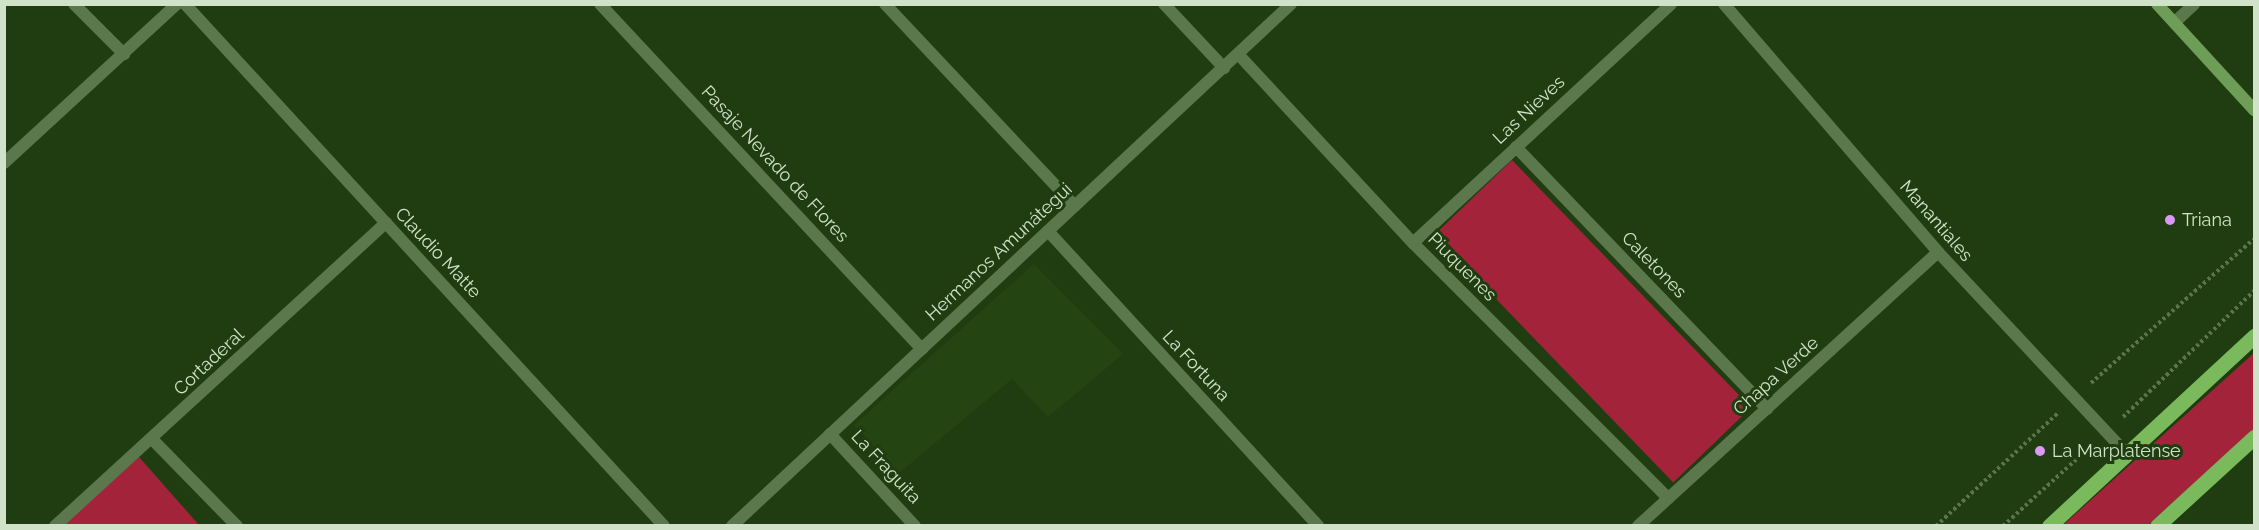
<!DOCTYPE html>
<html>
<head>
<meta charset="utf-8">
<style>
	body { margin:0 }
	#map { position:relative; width:2259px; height:530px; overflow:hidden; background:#203d11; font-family:Raleway,sans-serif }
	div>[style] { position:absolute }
	.built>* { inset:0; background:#244511 }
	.green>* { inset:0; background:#a3233b; transform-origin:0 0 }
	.path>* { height:4px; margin-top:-2px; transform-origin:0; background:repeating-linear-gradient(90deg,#5a744e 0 3px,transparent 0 6px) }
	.lane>* { height:12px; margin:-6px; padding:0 6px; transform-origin:6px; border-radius:6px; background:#5a784c }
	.street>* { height:12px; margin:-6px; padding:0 6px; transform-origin:6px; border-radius:6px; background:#5a784c }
	.secondary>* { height:12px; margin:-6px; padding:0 6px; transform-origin:6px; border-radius:6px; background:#6d9d56 }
	.primary>* { height:15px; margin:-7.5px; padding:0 7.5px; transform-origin:7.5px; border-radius:7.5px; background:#7bba5c }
	.dots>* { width:16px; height:16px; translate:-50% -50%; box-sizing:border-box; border:3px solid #203d11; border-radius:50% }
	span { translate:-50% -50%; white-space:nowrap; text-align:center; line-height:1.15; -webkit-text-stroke:6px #203d11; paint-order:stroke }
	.street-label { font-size:18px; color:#d0e2c8 }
	.poi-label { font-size:18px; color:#d0e2c8 }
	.left { translate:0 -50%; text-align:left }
	.frame { position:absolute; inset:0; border:6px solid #d0e2c8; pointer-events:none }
</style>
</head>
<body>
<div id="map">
	<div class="built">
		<i style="clip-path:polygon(1034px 264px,1123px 354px,1048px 417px,1012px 379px,899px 473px,854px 425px)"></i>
	</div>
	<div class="green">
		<i style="left:1512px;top:160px;width:344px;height:108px;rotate:46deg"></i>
		<i style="clip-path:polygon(2254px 353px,2254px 429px,2148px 525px,2062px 526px)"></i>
		<i style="clip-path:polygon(139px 457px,199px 525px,61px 526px)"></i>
	</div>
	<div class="path">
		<i style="left:2091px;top:383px;width:217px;rotate:-41.5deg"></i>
		<i style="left:2123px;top:417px;width:182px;rotate:-43.9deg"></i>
		<i style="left:1936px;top:526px;width:168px;rotate:-42.8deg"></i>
		<i style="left:2003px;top:526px;width:119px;rotate:-42.3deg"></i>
	</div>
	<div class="lane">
		<i style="left:74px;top:4px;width:71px;rotate:45deg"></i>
	</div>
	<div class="street">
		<i style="left:185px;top:4px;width:708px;rotate:47.46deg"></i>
		<i style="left:600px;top:4px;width:472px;rotate:47deg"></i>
		<i style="left:885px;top:4px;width:277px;rotate:46.8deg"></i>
		<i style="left:1164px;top:4px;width:88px;rotate:46.8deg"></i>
		<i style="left:1724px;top:4px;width:328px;rotate:49.2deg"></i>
		<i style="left:1938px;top:252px;width:277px;rotate:46.9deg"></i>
		<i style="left:2175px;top:22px;width:26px;rotate:-43deg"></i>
		<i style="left:1238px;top:54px;width:258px;rotate:47.2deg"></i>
		<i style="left:1413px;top:243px;width:361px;rotate:45deg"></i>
		<i style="left:1516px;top:147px;width:363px;rotate:46.2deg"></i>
		<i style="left:4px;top:163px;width:235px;rotate:-42.6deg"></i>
		<i style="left:1048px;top:231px;width:400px;rotate:47.5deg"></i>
		<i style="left:1413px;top:243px;width:352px;rotate:-42.8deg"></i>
		<i style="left:830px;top:434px;width:125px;rotate:47.3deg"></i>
		<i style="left:152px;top:439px;width:122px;rotate:45.7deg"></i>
		<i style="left:55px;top:526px;width:449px;rotate:-42.5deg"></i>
		<i style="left:732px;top:526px;width:765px;rotate:-43.04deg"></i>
		<i style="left:1638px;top:526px;width:406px;rotate:-42.4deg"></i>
	</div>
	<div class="secondary">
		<i style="left:2157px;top:4px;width:144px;rotate:47.5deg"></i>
	</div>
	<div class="primary">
		<i style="left:2049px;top:526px;width:280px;rotate:-42.8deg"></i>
		<i style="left:2157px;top:526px;width:132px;rotate:-42.5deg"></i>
	</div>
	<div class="dots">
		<i style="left:2170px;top:220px;background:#db99f5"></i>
		<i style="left:2040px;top:451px;background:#db99f5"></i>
	</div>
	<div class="street-label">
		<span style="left:1529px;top:110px;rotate:-43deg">Las Nieves</span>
		<span style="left:775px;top:164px;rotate:47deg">Pasaje Nevado de Flores</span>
		<span style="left:1936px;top:221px;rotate:49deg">Manantiales</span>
		<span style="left:999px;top:252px;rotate:-43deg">Hermanos Amunátegui</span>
		<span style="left:438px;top:253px;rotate:47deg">Claudio Matte</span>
		<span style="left:1654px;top:265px;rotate:46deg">Caletones</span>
		<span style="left:1462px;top:267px;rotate:45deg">Piuquenes</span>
		<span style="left:209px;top:362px;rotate:-43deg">Cortaderal</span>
		<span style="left:1196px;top:366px;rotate:47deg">La Fortuna</span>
		<span style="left:1776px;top:376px;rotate:-42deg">Chapa Verde</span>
		<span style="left:886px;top:467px;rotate:47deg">La Fraguita</span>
	</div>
	<div class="poi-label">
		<span class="left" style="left:2182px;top:220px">Triana</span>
		<span class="left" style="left:2052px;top:451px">La Marplatense</span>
	</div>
	<div class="frame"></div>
</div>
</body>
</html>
